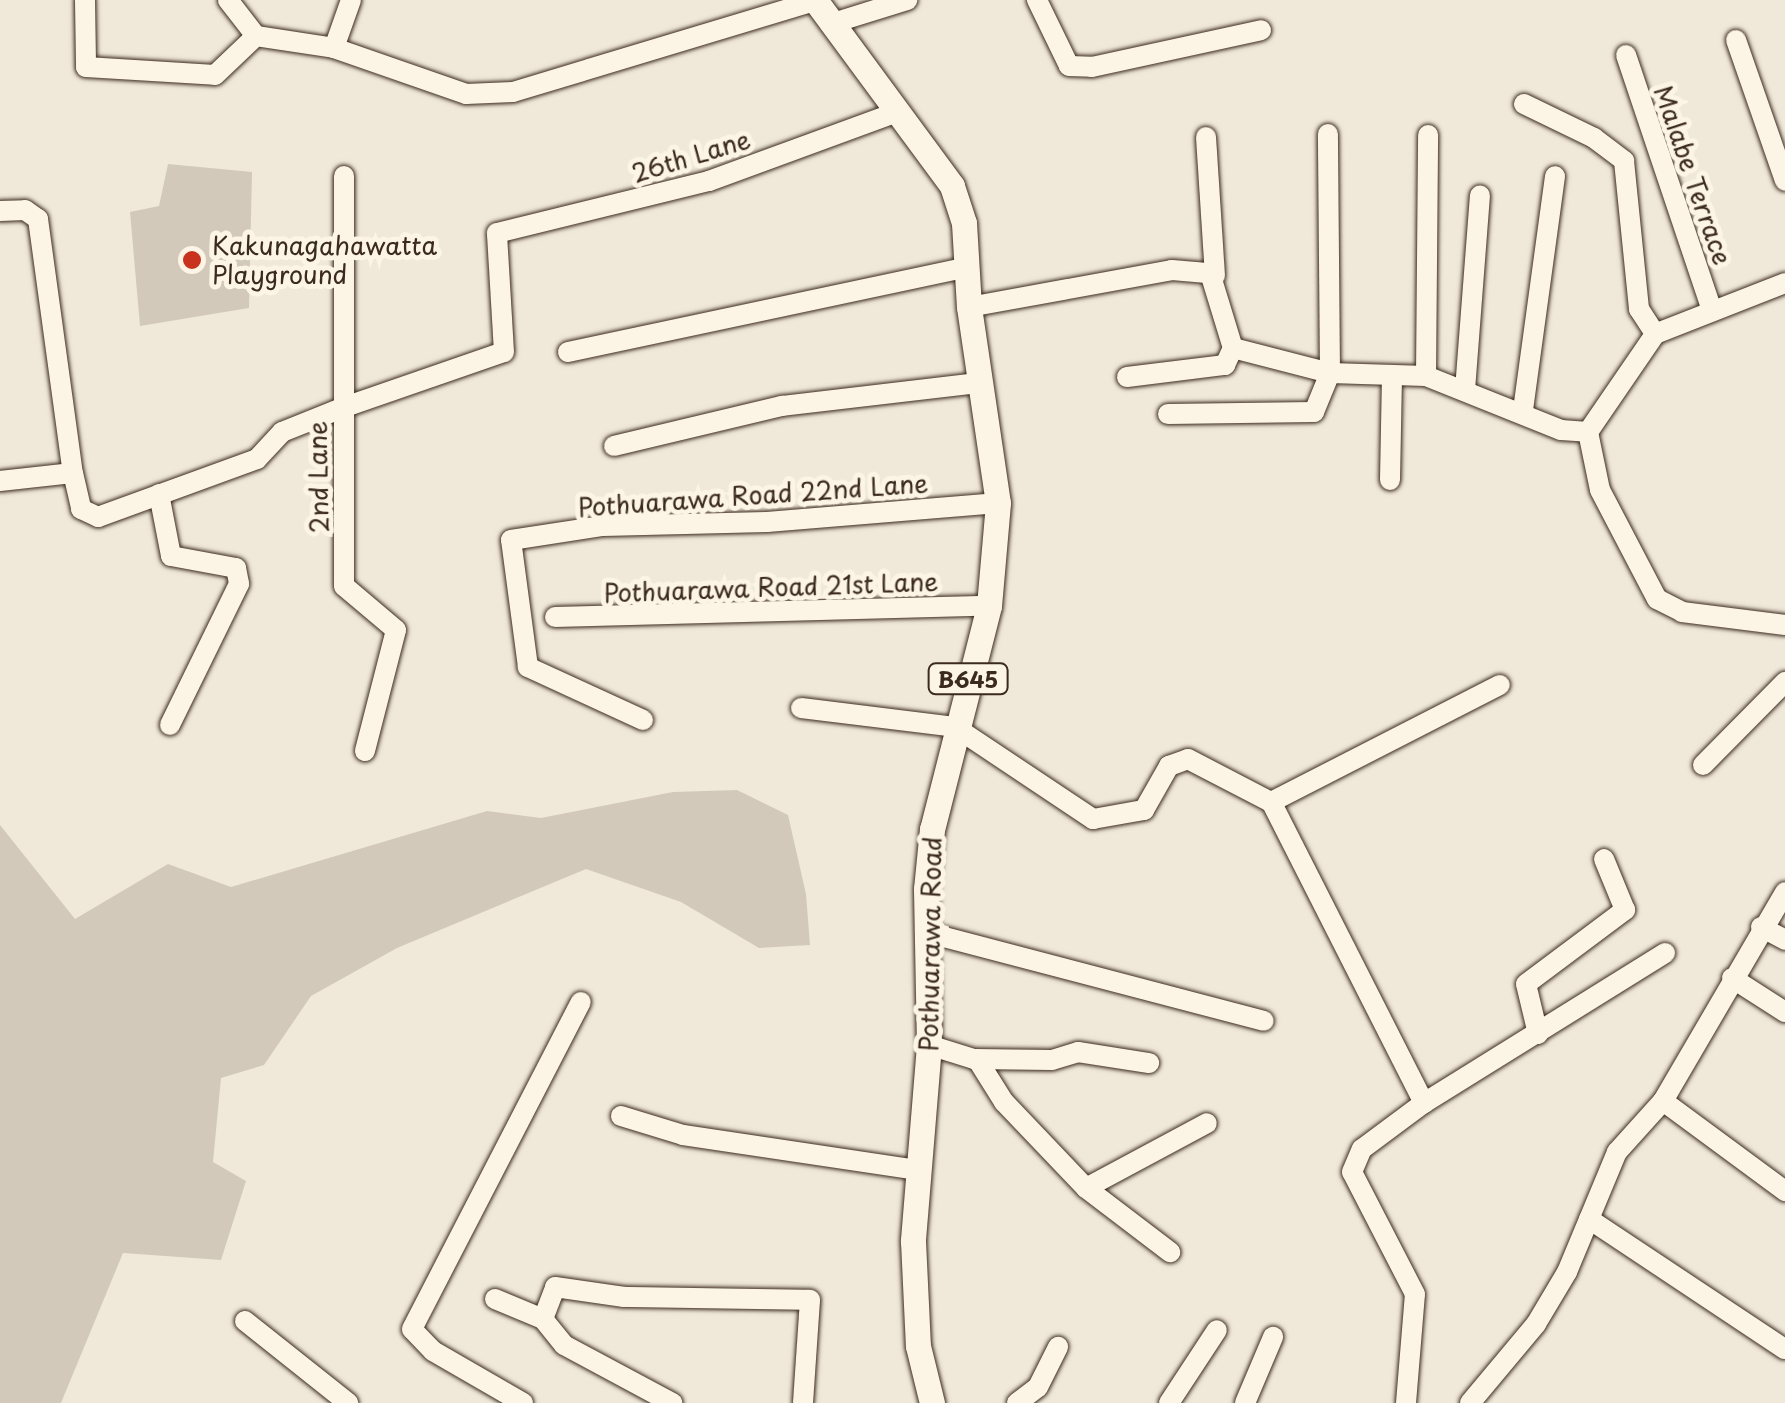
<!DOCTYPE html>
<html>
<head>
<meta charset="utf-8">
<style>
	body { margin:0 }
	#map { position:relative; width:1785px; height:1403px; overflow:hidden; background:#f0e9d9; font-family:"Playpen Sans",sans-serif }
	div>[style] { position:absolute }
	.green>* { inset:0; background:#d2c9ba }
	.roads { filter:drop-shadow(0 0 2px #3b2a1e) drop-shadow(0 0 2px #3b2a1e) }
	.minor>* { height:20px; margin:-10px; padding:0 10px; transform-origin:10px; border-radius:10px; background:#fcf5e5 }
	.major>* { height:25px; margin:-12.5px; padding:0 12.5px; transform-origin:12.5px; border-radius:12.5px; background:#fcf5e5 }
	.dots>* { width:28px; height:28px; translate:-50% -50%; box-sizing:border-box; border:5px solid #fcf5e5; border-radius:50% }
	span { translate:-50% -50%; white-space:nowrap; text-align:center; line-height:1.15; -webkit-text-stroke:10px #fcf5e5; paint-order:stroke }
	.shield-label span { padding:2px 8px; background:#fcf5e5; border:2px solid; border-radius:8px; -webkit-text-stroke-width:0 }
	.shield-label { font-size:22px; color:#3b2a1e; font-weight:700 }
	.street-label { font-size:25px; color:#3b2a1e }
	.poi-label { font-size:25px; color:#3b2a1e }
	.left { translate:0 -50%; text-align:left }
</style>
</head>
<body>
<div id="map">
	<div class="green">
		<i style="clip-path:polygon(168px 164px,252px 172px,249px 308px,140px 326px,130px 212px,159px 206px)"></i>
		<i style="clip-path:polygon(737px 790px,788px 815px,806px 894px,810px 945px,759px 948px,681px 902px,586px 869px,397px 948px,311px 996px,264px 1065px,221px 1078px,213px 1162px,246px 1181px,221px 1260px,123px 1253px,61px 1403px,0 1403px,0 825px,75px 919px,168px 864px,231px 887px,487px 811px,541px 818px,673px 792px)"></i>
	</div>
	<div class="roads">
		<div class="minor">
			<i style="left:85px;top:0;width:67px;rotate:89.1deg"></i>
			<i style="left:86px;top:67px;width:129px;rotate:3.5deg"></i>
			<i style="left:215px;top:75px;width:57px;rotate:-43.6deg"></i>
			<i style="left:256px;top:36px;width:79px;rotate:8.7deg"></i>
			<i style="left:334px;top:48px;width:140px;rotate:19.2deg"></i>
			<i style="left:466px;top:94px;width:47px;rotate:-2.4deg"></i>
			<i style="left:513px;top:92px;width:315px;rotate:-16.8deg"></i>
			<i style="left:228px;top:0;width:46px;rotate:52.1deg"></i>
			<i style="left:1037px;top:0;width:73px;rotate:64.1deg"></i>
			<i style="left:1069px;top:66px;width:23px;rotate:2deg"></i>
			<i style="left:1092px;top:67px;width:173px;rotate:-12.3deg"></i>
			<i style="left:830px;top:24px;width:81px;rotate:-17.3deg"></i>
			<i style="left:1736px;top:40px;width:149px;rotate:70.8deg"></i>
			<i style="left:334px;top:48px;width:51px;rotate:-70.5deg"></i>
			<i style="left:1626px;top:55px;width:270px;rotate:71.4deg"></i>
			<i style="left:1524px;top:104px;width:78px;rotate:25.9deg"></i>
			<i style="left:1594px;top:138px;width:38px;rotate:37deg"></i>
			<i style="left:1624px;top:161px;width:149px;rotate:84.2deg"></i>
			<i style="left:1639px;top:309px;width:30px;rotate:57deg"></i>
			<i style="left:1206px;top:137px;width:139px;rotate:86.3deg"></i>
			<i style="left:344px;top:176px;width:410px;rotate:90deg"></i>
			<i style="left:344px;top:586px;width:68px;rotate:40.2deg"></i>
			<i style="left:396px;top:630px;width:125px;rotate:104.4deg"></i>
			<i style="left:0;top:211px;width:25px;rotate:-2deg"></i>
			<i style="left:25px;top:210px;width:16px;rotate:35deg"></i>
			<i style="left:38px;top:219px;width:256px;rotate:82.2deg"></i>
			<i style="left:73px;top:473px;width:37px;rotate:77deg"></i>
			<i style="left:81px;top:509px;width:19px;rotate:25deg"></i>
			<i style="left:98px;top:517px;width:169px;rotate:-20deg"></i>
			<i style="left:257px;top:459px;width:37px;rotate:-47deg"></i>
			<i style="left:282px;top:432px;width:65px;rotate:-21.8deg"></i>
			<i style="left:342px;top:408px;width:171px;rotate:-19.1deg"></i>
			<i style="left:504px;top:352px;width:119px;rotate:-93.4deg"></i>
			<i style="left:497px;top:233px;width:218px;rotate:-13.8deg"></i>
			<i style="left:709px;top:181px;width:198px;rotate:-20.1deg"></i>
			<i style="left:969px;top:307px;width:206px;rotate:-10.3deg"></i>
			<i style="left:1172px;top:270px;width:38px;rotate:5deg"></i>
			<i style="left:1210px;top:273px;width:78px;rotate:73deg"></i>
			<i style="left:1233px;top:348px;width:100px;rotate:14.5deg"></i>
			<i style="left:1330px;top:373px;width:96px;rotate:1.8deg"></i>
			<i style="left:1426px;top:376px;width:145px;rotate:21.8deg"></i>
			<i style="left:1561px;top:430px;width:27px;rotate:4deg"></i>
			<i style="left:568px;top:352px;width:408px;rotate:-12deg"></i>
			<i style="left:1426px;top:376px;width:241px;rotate:-89.5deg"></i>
			<i style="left:1127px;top:377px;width:99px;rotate:-7deg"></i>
			<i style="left:1225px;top:365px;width:19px;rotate:-65deg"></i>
			<i style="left:1465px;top:390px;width:195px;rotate:-85.6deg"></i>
			<i style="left:1523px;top:410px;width:236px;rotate:-82.2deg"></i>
			<i style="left:1168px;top:414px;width:146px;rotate:-0.8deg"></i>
			<i style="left:1314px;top:412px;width:42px;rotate:-67.7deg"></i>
			<i style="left:1330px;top:373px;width:239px;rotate:-90.5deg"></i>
			<i style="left:1588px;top:432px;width:59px;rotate:78.3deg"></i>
			<i style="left:1600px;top:490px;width:123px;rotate:62.4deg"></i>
			<i style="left:1657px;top:599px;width:28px;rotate:27deg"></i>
			<i style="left:1682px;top:612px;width:104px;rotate:7.2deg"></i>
			<i style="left:1588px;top:432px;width:119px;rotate:-55.6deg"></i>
			<i style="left:1655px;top:334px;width:140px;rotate:-21.4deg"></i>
			<i style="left:614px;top:446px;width:173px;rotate:-13.4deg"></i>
			<i style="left:782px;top:406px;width:198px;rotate:-6.7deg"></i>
			<i style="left:1390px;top:480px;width:105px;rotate:-88.9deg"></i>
			<i style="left:0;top:481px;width:73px;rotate:-6.3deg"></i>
			<i style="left:159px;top:494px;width:63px;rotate:79deg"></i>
			<i style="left:171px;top:556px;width:66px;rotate:10.5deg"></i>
			<i style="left:236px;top:568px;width:16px;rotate:79deg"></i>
			<i style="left:239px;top:584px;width:157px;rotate:116.1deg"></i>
			<i style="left:555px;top:617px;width:434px;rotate:-1.5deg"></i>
			<i style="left:801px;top:708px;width:155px;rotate:7deg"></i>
			<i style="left:955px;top:727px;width:166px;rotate:33.7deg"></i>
			<i style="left:1093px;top:819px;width:52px;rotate:-10deg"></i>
			<i style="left:1144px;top:810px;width:51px;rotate:-60.4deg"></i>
			<i style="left:1169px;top:766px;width:20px;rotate:-20deg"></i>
			<i style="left:1188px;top:759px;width:93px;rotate:27.4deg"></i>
			<i style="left:643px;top:720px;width:127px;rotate:-155.3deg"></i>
			<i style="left:528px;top:667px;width:128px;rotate:-97.6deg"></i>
			<i style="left:511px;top:540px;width:93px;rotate:-8.7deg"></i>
			<i style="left:603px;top:526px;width:164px;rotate:-1.4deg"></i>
			<i style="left:767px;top:522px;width:232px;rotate:-4.7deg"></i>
			<i style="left:1703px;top:765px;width:117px;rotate:-45.3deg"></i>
			<i style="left:1761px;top:927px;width:27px;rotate:28deg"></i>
			<i style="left:929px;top:933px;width:346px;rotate:14.7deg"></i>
			<i style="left:1732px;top:978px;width:63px;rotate:32.7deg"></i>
			<i style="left:1538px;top:1034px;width:51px;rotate:-103.5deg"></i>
			<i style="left:1526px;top:984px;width:124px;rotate:-36.8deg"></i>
			<i style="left:1625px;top:910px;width:55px;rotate:-112.4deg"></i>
			<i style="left:929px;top:1045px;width:47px;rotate:17.3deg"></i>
			<i style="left:974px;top:1059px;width:78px;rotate:0.7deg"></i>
			<i style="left:1052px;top:1060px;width:27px;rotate:-17deg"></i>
			<i style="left:1078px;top:1052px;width:72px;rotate:8.8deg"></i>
			<i style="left:977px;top:1059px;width:51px;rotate:57.9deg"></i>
			<i style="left:1004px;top:1102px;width:119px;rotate:46.4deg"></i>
			<i style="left:1086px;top:1188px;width:106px;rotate:37.3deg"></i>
			<i style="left:1663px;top:1101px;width:152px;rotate:36.4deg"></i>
			<i style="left:1424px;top:1103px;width:284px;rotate:-31.9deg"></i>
			<i style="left:621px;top:1116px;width:65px;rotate:17deg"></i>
			<i style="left:683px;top:1135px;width:238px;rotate:8.5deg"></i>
			<i style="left:1086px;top:1188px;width:137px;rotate:-28.2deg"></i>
			<i style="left:1589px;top:1219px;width:235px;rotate:33.6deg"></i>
			<i style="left:495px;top:1299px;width:52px;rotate:22.6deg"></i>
			<i style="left:543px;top:1319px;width:33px;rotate:51deg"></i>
			<i style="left:564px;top:1345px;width:123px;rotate:28.2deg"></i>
			<i style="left:543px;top:1319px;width:34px;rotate:-69deg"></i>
			<i style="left:555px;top:1287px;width:70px;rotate:8.2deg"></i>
			<i style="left:624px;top:1297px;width:186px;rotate:0.9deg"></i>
			<i style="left:810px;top:1300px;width:103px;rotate:93.9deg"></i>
			<i style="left:245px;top:1321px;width:132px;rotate:38.5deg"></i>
			<i style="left:523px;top:1403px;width:104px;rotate:-150deg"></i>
			<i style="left:433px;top:1351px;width:30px;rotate:-134deg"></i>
			<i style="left:412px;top:1329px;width:368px;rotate:-62.7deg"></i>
			<i style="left:1017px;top:1403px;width:26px;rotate:-37deg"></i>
			<i style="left:1038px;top:1387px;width:45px;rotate:-63.4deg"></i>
			<i style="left:1169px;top:1403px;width:87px;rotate:-56.7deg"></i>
			<i style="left:1245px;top:1403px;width:72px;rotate:-67deg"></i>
			<i style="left:1406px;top:1403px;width:109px;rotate:-85.3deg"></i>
			<i style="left:1415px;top:1294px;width:137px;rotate:-117.3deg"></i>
			<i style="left:1352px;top:1172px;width:25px;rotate:-67deg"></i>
			<i style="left:1362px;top:1149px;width:77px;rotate:-36.6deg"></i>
			<i style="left:1424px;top:1103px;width:338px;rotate:-116.9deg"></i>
			<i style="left:1271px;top:802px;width:257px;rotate:-27.1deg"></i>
			<i style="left:1470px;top:1403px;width:103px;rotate:-50.1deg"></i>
			<i style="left:1536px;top:1324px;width:61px;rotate:-59.2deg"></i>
			<i style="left:1567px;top:1272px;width:130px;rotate:-67.4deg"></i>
			<i style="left:1617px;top:1152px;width:69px;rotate:-48deg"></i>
			<i style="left:1663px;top:1101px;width:242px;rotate:-59.7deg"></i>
		</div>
		<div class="major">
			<i style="left:815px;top:0;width:231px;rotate:53.6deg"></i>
			<i style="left:952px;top:186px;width:39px;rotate:72deg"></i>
			<i style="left:964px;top:223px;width:84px;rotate:86.6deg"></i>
			<i style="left:969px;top:307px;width:198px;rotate:81.6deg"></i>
			<i style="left:998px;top:503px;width:103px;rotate:95deg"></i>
			<i style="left:989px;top:606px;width:230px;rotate:104.3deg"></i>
			<i style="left:932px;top:829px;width:60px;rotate:95.7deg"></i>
			<i style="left:926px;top:889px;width:156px;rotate:88.9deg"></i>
			<i style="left:929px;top:1045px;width:197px;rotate:94.7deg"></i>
			<i style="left:913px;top:1241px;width:105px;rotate:87.3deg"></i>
			<i style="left:918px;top:1346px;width:59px;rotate:76.2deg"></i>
		</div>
	</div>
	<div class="dots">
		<i style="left:192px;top:260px;background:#c8321e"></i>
	</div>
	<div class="shield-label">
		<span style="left:968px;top:679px">B645</span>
	</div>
	<div class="street-label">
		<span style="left:691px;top:156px;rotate:-17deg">26th Lane</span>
		<span style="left:1693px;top:175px;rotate:71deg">Malabe Terrace</span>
		<span style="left:318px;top:477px;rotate:-91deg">2nd Lane</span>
		<span style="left:753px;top:495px;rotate:-4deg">Pothuarawa Road 22nd Lane</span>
		<span style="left:771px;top:587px;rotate:-2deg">Pothuarawa Road 21st Lane</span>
		<span style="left:930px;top:944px;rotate:-89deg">Pothuarawa Road</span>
	</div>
	<div class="poi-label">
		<span class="left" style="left:212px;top:260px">Kakunagahawatta<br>Playground</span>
	</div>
</div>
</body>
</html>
